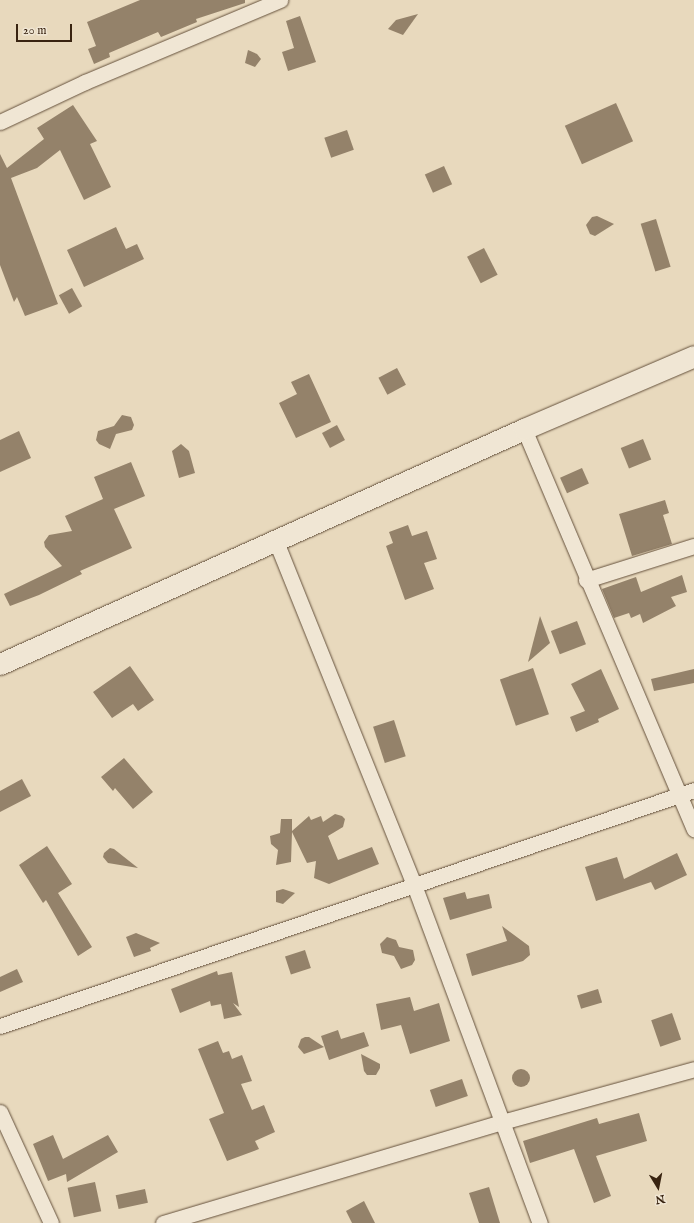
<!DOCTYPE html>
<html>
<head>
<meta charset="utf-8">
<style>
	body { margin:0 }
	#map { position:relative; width:694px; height:1223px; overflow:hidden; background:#e8d9bd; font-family:"IM FELL English",serif }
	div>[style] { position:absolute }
	.building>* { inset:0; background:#94826a; transform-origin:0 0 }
	.round { border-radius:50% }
	.roads { filter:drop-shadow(0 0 1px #65513c) drop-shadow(0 0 1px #65513c) }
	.street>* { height:15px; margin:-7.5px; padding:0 7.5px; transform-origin:7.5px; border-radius:7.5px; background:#f0e6d4 }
	.secondary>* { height:21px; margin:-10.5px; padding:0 10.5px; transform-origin:10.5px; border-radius:10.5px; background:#f0e6d4 }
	span { translate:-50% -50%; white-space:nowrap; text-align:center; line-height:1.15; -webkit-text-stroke:3.5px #f0e6d4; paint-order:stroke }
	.north { position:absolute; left:638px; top:1167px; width:40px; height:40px; -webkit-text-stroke:3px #f0e6d4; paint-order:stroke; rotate:170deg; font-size:11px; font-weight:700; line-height:16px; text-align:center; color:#392411 }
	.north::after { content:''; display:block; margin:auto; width:14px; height:18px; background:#392411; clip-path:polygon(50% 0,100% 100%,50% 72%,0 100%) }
	.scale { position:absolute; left:16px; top:24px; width:56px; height:18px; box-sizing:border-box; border:2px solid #392411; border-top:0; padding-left:5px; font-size:12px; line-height:14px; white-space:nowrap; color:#392411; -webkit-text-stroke:3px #f0e6d4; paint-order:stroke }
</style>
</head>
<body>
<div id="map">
	<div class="building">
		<i style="clip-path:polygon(140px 0,245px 0,245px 3px,196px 19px,197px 22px,161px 37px,158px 32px,109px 53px,110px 57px,94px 64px,88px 49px,96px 46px,87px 22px)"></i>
		<i style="clip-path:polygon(418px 14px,403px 35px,388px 29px,396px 20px)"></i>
		<i style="clip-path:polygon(300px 16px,316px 62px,288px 71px,282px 52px,294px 48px,286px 21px)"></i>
		<i style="clip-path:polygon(248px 50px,257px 54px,261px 59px,255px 67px,245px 63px)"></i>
		<i style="left:616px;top:103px;width:42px;height:56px;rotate:66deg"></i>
		<i style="clip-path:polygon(73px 105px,97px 141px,90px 144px,111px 187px,84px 200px,60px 150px,37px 168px,11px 178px,58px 304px,25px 316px,17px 297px,14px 302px,0 265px,0 154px,7px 168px,44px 139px,37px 128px)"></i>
		<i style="left:347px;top:130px;width:21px;height:24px;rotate:71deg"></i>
		<i style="left:444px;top:166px;width:20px;height:21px;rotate:66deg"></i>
		<i style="clip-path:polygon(597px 216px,614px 224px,595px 236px,590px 234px,586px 225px,592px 217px)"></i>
		<i style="left:656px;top:219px;width:50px;height:16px;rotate:73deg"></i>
		<i style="clip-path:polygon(116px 227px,126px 249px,137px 244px,144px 259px,84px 287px,67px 250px)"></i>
		<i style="left:484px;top:248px;width:30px;height:19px;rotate:63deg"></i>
		<i style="left:72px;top:288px;width:21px;height:15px;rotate:61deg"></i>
		<i style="left:397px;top:368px;width:19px;height:21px;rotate:62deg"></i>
		<i style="clip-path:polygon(309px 374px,331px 422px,296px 438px,279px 403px,297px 394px,291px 382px)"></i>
		<i style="clip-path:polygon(122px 415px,131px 417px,134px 425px,132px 430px,116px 434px,110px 449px,99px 444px,96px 440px,98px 431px,114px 426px)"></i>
		<i style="left:337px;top:425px;width:17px;height:17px;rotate:62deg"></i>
		<i style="clip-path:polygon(19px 431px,31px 458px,0 472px,0 440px)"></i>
		<i style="left:643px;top:439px;width:22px;height:24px;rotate:68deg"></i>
		<i style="clip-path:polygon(181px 444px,189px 451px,195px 473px,179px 478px,172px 451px)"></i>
		<i style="clip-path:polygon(131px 462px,145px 496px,114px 509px,132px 548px,80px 571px,82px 574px,39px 595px,10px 606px,4px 594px,62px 566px,45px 547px,44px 542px,49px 535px,72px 531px,65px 516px,103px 499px,94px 477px)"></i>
		<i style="left:582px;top:468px;width:17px;height:24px;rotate:66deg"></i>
		<i style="clip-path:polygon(665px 500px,669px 513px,663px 515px,672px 544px,632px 556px,619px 514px)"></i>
		<i style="clip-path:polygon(408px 525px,412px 536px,427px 531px,437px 559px,424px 563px,434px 589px,405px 600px,386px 546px,393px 543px,389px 532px)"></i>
		<i style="clip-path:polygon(682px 575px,687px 592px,671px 597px,676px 606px,643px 623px,640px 614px,631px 618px,629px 613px,614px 618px,602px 589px,636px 577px,641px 592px)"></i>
		<i style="clip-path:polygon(540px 616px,550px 643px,528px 662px)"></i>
		<i style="left:577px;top:621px;width:25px;height:28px;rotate:69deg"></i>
		<i style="clip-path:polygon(130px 666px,154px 700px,138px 711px,133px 704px,112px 718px,93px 692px)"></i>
		<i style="left:533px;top:668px;width:49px;height:35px;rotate:71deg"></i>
		<i style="clip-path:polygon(601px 669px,619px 709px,598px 719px,599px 722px,576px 732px,570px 717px,585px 711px,571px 684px)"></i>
		<i style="clip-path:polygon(694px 669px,694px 683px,654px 691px,651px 679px)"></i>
		<i style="left:394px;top:720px;width:38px;height:22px;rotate:72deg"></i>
		<i style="clip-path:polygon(124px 758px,153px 792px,133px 809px,115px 788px,113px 791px,101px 777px)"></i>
		<i style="clip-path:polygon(22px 779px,31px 796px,0 812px,0 791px)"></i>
		<i style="clip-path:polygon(335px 814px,342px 816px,345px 819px,343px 827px,328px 836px,338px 860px,372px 847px,379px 864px,329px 884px,314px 878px,316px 861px,307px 863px,292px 832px,291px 862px,276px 865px,278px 850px,271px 844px,270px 836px,280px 833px,281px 819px,292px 819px,292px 831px,309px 816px,311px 820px,321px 816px,323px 822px)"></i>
		<i style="clip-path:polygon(47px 846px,72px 884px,58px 893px,92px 947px,78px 956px,46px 900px,43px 903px,19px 865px)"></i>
		<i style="clip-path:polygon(110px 848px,114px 849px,138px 868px,108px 863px,103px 857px,104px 853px)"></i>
		<i style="clip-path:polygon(677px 853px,687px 875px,655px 890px,651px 882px,596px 901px,585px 867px,617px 857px,624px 879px)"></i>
		<i style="clip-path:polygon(283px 889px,295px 893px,283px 904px,276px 902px,276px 891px)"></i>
		<i style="clip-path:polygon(465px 892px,467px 899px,489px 894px,492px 908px,450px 920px,443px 898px)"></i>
		<i style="clip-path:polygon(502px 926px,529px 946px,530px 955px,523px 961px,472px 976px,466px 954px,507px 941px)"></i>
		<i style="clip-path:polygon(136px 933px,160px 943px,150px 948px,151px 951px,134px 957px,126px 937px)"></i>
		<i style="clip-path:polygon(387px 937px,396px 940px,399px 947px,413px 950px,415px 960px,412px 965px,401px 969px,394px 956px,382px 953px,380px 944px)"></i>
		<i style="left:305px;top:950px;width:19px;height:21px;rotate:72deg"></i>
		<i style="clip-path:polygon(17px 969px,23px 982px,0 992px,0 977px)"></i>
		<i style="clip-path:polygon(217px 971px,218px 975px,232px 972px,239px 1007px,233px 1003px,242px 1015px,224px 1019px,221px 1004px,211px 1006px,210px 1001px,180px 1013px,171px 989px)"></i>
		<i style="left:598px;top:989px;width:14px;height:22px;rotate:73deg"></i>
		<i style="clip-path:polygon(410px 997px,414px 1011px,439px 1003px,450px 1041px,410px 1054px,401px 1025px,381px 1030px,376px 1004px)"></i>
		<i style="left:672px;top:1013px;width:28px;height:22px;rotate:71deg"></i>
		<i style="clip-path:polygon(338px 1030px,341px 1039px,364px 1032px,369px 1046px,329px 1060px,321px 1036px)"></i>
		<i style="clip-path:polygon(305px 1037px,309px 1037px,324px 1047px,304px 1054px,298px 1047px,301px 1039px)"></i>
		<i style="clip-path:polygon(218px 1041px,223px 1053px,229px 1051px,232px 1059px,242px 1055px,252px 1081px,241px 1084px,252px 1110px,264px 1105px,275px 1132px,255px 1141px,259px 1149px,227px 1161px,209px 1119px,224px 1113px,198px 1049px)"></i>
		<i style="clip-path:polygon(361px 1054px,380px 1064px,380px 1068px,376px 1075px,367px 1075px,364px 1071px)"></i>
		<i class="round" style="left:512px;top:1069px;width:18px;height:18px"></i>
		<i style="left:462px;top:1079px;width:18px;height:34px;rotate:71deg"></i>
		<i style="clip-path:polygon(639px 1113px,647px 1141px,596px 1156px,611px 1196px,594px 1203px,574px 1149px,530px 1163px,523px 1141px,597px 1118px,599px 1124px)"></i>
		<i style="clip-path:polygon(53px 1135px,63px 1159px,108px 1135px,118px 1152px,67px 1182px,66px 1174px,48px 1181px,33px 1144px)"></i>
		<i style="left:95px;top:1182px;width:30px;height:28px;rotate:78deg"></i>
		<i style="clip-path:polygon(489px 1187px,500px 1223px,479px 1223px,469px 1193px)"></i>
		<i style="left:145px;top:1189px;width:14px;height:30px;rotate:78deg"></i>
		<i style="clip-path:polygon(364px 1201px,375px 1223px,352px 1223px,346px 1211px)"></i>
	</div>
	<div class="roads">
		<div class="street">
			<i style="left:0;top:122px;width:94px;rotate:-25.2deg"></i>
			<i style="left:85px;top:82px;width:212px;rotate:-22.8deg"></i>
			<i style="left:524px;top:429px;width:435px;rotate:67deg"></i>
			<i style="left:275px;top:539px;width:373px;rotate:68.1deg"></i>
			<i style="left:414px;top:885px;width:361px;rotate:69.6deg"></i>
			<i style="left:586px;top:580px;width:113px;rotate:-17.5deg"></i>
			<i style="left:0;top:1026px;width:733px;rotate:-18.78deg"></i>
			<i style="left:0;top:1112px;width:122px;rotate:65.3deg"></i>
			<i style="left:163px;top:1223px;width:354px;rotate:-16.6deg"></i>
			<i style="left:502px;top:1122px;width:199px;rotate:-15.4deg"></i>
		</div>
		<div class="secondary">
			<i style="left:0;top:664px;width:574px;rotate:-24.15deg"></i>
			<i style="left:524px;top:429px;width:185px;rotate:-23.2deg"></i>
		</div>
	</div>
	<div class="north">N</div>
	<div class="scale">20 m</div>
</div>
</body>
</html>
